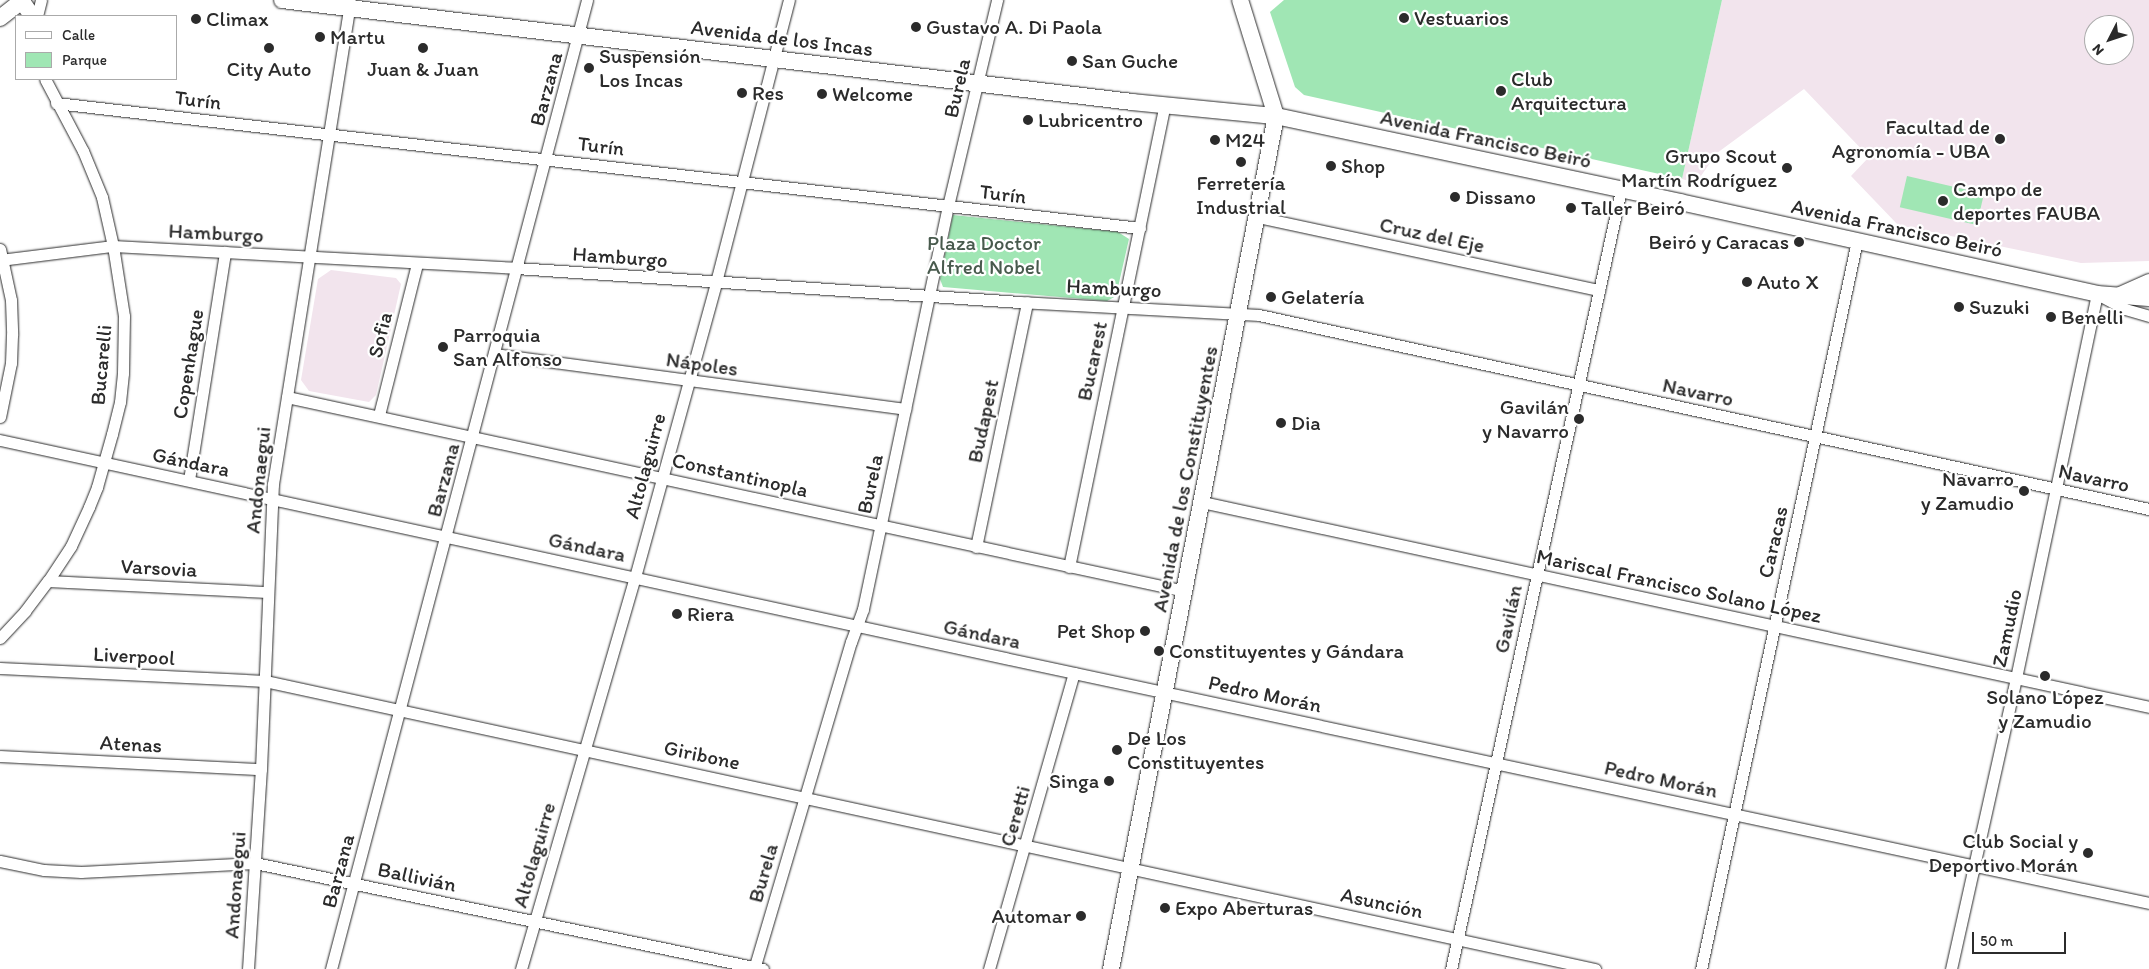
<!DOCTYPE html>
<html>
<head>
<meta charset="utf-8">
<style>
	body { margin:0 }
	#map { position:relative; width:2149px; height:969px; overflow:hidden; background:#fff; font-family:Itim,sans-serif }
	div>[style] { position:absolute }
	.built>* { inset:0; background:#f2e4ed }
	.green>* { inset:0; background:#a0e6b4; transform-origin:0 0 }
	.roads { filter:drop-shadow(0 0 1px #2b2b2b) drop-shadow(0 0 1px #2b2b2b) }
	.street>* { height:11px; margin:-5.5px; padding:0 5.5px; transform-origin:5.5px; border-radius:5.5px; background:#fff }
	.secondary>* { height:16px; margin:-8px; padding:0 8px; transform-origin:8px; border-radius:8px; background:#fff }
	.dots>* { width:14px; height:14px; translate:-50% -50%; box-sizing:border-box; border:2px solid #fff; border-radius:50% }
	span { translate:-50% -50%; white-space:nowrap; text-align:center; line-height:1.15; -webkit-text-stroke:4.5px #fff; paint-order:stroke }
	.poi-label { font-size:21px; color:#2b2b2b }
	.left { translate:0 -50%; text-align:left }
	.right { translate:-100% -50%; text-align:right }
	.street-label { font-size:21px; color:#2b2b2b }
	.park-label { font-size:21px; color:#485a4d }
	.legend { position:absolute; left:15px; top:15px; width:162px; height:65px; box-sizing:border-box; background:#fff; border:1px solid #aaa; margin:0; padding:6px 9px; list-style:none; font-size:15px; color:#2b2b2b }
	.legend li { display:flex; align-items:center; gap:10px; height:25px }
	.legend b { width:25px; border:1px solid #aaa }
	.north { position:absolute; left:2084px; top:15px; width:50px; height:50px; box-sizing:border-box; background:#fff; border:1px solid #aaa; border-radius:50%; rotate:229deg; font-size:14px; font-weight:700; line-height:20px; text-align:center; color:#2b2b2b }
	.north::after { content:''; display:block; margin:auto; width:18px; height:22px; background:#2b2b2b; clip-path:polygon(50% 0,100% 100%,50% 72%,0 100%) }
	.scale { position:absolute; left:1972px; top:932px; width:94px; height:22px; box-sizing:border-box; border:2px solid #2b2b2b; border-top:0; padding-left:6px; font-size:15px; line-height:18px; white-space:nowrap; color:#2b2b2b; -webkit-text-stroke:4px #fff; paint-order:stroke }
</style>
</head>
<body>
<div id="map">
	<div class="built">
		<i style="clip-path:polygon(evenodd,1722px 0,2149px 0,2149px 261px,2081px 263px,1898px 225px,1851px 176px,1869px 157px,1804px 89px,1717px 153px,1696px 183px,1682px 179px,1722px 0,2094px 25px,2124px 25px,2124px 55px,2094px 55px,2094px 25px)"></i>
		<i style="clip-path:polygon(331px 270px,396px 278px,401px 284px,376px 395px,369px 402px,309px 391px,301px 380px,318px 279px)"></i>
	</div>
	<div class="green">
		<i style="clip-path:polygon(1284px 0,1722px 0,1682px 179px,1304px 95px,1295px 87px,1270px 12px)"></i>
		<i style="left:1907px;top:176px;width:79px;height:32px;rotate:13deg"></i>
		<i style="clip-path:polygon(953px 215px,1118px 232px,1129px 239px,1116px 296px,1107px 301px,943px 287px,940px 279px)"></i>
	</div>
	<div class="roads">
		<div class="street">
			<i style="left:37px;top:16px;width:16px;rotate:-76deg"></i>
			<i style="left:56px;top:103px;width:1091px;rotate:6.58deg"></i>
			<i style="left:1258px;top:217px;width:349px;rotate:12.1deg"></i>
			<i style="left:0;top:249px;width:52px;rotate:77.8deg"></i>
			<i style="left:11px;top:300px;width:35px;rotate:88deg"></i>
			<i style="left:12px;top:335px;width:28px;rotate:92deg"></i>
			<i style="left:11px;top:363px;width:55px;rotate:101.5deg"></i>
			<i style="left:0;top:260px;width:114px;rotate:-7.1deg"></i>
			<i style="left:113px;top:246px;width:404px;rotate:3.1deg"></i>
			<i style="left:516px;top:268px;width:505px;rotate:3.86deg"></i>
			<i style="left:1020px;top:302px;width:239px;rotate:3.1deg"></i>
			<i style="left:1259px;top:315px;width:911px;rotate:12.3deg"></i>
			<i style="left:494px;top:354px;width:415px;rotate:7.6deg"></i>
			<i style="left:287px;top:397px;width:918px;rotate:12.2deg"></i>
			<i style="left:379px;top:415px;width:156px;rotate:-75.9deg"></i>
			<i style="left:0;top:440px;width:1099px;rotate:12.24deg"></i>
			<i style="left:1074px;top:673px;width:1099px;rotate:12.08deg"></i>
			<i style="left:189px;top:480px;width:231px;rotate:-81deg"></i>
			<i style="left:1202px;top:502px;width:969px;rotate:12.21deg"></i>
			<i style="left:976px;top:547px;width:250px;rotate:-78.2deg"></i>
			<i style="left:1069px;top:567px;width:472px;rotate:-78.3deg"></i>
			<i style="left:48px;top:581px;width:220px;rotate:2.9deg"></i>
			<i style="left:0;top:638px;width:37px;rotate:-47deg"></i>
			<i style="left:25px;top:611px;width:38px;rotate:-53deg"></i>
			<i style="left:48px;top:581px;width:42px;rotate:-56.7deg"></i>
			<i style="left:71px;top:546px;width:43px;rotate:-65.2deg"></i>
			<i style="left:89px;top:507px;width:22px;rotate:-68deg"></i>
			<i style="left:97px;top:487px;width:55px;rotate:-74.2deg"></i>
			<i style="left:112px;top:434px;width:33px;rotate:-76deg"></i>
			<i style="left:120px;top:402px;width:29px;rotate:-84deg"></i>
			<i style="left:123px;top:373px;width:57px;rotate:-89deg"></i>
			<i style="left:124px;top:316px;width:71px;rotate:-98.9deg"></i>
			<i style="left:113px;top:246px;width:50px;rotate:-102.7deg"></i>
			<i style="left:102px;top:197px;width:50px;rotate:-112.4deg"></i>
			<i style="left:83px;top:151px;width:81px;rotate:-117.8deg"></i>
			<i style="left:0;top:668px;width:265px;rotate:2.8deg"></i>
			<i style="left:265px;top:681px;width:1361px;rotate:12.22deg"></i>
			<i style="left:0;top:756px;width:261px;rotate:2.9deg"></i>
			<i style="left:0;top:861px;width:45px;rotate:11.6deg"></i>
			<i style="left:44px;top:870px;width:37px;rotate:3deg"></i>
			<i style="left:81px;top:872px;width:174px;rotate:-3deg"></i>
			<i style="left:255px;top:863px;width:519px;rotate:11.79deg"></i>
			<i style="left:248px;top:969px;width:200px;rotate:-86.3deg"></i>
			<i style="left:261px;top:769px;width:285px;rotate:-87.6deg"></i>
			<i style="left:273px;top:484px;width:488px;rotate:-80.9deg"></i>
			<i style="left:331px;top:969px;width:1002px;rotate:-75.2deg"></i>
			<i style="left:521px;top:969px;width:408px;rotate:-73.8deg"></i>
			<i style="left:635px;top:577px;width:306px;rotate:-74.6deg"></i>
			<i style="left:716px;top:282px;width:291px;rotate:-75.5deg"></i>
			<i style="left:754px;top:969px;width:341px;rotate:-73.5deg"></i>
			<i style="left:851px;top:642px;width:35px;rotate:-70deg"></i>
			<i style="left:863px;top:609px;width:412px;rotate:-78.1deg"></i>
			<i style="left:948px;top:206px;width:212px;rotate:-76.6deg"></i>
			<i style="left:989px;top:969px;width:308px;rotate:-74deg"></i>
			<i style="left:1451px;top:969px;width:797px;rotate:-77.69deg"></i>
			<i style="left:1701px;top:969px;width:745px;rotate:-77.91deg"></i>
			<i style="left:1951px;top:969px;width:298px;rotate:-77.4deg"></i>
			<i style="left:2016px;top:678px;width:392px;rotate:-78.1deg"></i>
			<i style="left:2097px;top:294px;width:32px;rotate:28deg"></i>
			<i style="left:2125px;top:309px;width:25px;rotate:16deg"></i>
		</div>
		<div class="secondary">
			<i style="left:21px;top:0;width:19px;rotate:55deg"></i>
			<i style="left:282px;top:0;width:856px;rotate:6.84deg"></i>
			<i style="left:1132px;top:102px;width:145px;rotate:5.6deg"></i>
			<i style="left:1276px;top:116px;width:413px;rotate:12deg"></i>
			<i style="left:1680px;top:202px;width:427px;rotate:12.4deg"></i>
			<i style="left:2097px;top:294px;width:52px;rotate:4.4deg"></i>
			<i style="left:0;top:18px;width:29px;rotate:-38deg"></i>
			<i style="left:2120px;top:295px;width:32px;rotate:-24deg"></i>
			<i style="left:1111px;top:969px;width:869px;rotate:-79.05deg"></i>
			<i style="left:1276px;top:116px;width:121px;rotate:-107.2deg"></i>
		</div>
	</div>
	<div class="dots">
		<i style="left:1404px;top:18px;background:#2b2b2b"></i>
		<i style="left:196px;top:19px;background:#2b2b2b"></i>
		<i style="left:916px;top:27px;background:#2b2b2b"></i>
		<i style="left:320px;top:37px;background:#2b2b2b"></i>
		<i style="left:269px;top:48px;background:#2b2b2b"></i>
		<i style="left:423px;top:48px;background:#2b2b2b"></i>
		<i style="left:1072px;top:61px;background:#2b2b2b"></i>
		<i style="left:589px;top:68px;background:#2b2b2b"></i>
		<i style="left:1501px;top:91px;background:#2b2b2b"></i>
		<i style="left:742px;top:93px;background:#2b2b2b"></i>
		<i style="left:822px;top:94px;background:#2b2b2b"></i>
		<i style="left:1028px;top:120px;background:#2b2b2b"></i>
		<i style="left:2000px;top:139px;background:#2b2b2b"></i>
		<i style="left:1215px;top:140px;background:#2b2b2b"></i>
		<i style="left:1241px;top:162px;background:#2b2b2b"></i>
		<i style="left:1331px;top:166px;background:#2b2b2b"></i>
		<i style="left:1787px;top:168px;background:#2b2b2b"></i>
		<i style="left:1455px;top:197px;background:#2b2b2b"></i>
		<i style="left:1943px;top:201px;background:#2b2b2b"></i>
		<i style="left:1571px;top:208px;background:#2b2b2b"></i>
		<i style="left:1799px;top:242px;background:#2b2b2b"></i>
		<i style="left:1747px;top:282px;background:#2b2b2b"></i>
		<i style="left:1271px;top:297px;background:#2b2b2b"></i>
		<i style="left:1959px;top:307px;background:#2b2b2b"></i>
		<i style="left:2051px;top:317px;background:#2b2b2b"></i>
		<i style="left:443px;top:347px;background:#2b2b2b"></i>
		<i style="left:1579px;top:419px;background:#2b2b2b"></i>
		<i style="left:1281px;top:423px;background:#2b2b2b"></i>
		<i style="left:2024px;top:491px;background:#2b2b2b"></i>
		<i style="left:677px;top:614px;background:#2b2b2b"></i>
		<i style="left:1145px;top:631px;background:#2b2b2b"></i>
		<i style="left:1159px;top:651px;background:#2b2b2b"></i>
		<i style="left:2045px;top:676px;background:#2b2b2b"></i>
		<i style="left:1117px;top:750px;background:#2b2b2b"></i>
		<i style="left:1109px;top:781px;background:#2b2b2b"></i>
		<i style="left:2088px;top:853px;background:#2b2b2b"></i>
		<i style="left:1165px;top:908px;background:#2b2b2b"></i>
		<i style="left:1081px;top:916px;background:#2b2b2b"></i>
	</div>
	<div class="poi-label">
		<span class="left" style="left:1414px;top:18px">Vestuarios</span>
		<span class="left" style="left:206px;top:19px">Climax</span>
		<span class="left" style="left:926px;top:27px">Gustavo A. Di Paola</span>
		<span class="left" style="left:330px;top:37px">Martu</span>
		<span class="left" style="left:599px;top:68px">Suspensión<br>Los Incas</span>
		<span class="left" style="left:1082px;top:61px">San Guche</span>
		<span style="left:269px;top:69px">City Auto</span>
		<span style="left:423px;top:69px">Juan &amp; Juan</span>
		<span class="left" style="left:1511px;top:91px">Club<br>Arquitectura</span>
		<span class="left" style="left:752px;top:93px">Res</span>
		<span class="left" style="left:832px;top:94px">Welcome</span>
		<span class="left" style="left:1038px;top:120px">Lubricentro</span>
		<span class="right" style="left:1990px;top:139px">Facultad de<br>Agronomía - UBA</span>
		<span class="left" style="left:1225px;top:140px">M24</span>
		<span class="right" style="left:1777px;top:168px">Grupo Scout<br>Martín Rodríguez</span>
		<span class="left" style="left:1341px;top:166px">Shop</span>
		<span style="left:1241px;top:195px">Ferretería<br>Industrial</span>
		<span class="left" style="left:1953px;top:201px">Campo de<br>deportes FAUBA</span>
		<span class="left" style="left:1465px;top:197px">Dissano</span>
		<span class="left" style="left:1581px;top:208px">Taller Beiró</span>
		<span class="right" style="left:1789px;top:242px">Beiró y Caracas</span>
		<span class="left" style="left:1757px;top:282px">Auto X</span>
		<span class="left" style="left:1281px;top:297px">Gelatería</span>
		<span class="left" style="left:1969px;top:307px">Suzuki</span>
		<span class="left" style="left:2061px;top:317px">Benelli</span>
		<span class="left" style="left:453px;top:347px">Parroquia<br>San Alfonso</span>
		<span class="right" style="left:1569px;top:419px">Gavilán<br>y Navarro</span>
		<span class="left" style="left:1291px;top:423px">Dia</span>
		<span class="right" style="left:2014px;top:491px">Navarro<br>y Zamudio</span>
		<span class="left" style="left:687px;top:614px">Riera</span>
		<span class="right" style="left:1135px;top:631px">Pet Shop</span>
		<span class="left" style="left:1169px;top:651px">Constituyentes y Gándara</span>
		<span style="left:2045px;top:709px">Solano López<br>y Zamudio</span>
		<span class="left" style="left:1127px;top:750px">De Los<br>Constituyentes</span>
		<span class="right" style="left:1099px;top:781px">Singa</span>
		<span class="right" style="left:2078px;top:853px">Club Social y<br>Deportivo Morán</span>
		<span class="left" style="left:1175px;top:908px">Expo Aberturas</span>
		<span class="right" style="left:1071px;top:916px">Automar</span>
	</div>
	<div class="street-label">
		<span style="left:782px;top:38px;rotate:7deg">Avenida de los Incas</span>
		<span style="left:957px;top:88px;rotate:-77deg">Burela</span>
		<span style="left:546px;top:89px;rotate:-75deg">Barzana</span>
		<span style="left:198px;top:100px;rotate:7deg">Turín</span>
		<span style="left:1486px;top:139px;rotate:12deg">Avenida Francisco Beiró</span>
		<span style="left:601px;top:146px;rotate:7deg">Turín</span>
		<span style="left:1003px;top:194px;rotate:7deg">Turín</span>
		<span style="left:1897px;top:228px;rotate:12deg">Avenida Francisco Beiró</span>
		<span style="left:216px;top:233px;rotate:3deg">Hamburgo</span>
		<span style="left:1432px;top:235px;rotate:12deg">Cruz del Eje</span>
		<span style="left:620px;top:257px;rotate:4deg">Hamburgo</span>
		<span style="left:1114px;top:288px;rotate:3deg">Hamburgo</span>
		<span style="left:380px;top:335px;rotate:-76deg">Sofia</span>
		<span style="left:1092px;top:361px;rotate:-78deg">Bucarest</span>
		<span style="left:188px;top:364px;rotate:-81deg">Copenhague</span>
		<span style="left:702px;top:364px;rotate:8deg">Nápoles</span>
		<span style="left:101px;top:365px;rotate:-85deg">Bucarelli</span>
		<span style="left:1698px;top:392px;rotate:12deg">Navarro</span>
		<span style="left:983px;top:421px;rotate:-78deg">Budapest</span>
		<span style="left:191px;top:462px;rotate:12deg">Gándara</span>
		<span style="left:645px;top:466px;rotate:-75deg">Altolaguirre</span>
		<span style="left:740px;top:475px;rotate:13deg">Constantinopla</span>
		<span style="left:2094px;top:478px;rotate:12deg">Navarro</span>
		<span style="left:1185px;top:479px;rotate:-79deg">Avenida de los Constituyentes</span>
		<span style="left:258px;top:480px;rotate:-84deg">Andonaegui</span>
		<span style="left:443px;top:480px;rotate:-75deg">Barzana</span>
		<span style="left:870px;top:484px;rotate:-78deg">Burela</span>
		<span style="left:1773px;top:542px;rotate:-77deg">Caracas</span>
		<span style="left:587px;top:547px;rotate:12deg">Gándara</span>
		<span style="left:159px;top:568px;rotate:3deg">Varsovia</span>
		<span style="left:1679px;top:586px;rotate:12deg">Mariscal Francisco Solano López</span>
		<span style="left:1508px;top:619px;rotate:-78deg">Gavilán</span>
		<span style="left:2007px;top:628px;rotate:-78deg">Zamudio</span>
		<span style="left:982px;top:634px;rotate:12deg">Gándara</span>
		<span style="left:134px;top:656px;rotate:3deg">Liverpool</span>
		<span style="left:1265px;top:694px;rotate:12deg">Pedro Morán</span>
		<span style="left:131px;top:744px;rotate:3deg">Atenas</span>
		<span style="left:702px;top:755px;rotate:12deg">Giribone</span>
		<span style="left:1661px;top:779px;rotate:12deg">Pedro Morán</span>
		<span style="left:1015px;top:816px;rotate:-74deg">Ceretti</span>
		<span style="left:534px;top:855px;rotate:-74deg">Altolaguirre</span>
		<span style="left:338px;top:871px;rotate:-75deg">Barzana</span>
		<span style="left:763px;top:873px;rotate:-74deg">Burela</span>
		<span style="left:417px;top:877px;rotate:12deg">Ballivián</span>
		<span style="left:235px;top:885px;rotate:-86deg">Andonaegui</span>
		<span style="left:1382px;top:903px;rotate:12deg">Asunción</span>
	</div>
	<div class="park-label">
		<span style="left:984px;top:255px">Plaza Doctor<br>Alfred Nobel</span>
	</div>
	<ul class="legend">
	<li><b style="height:6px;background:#fff"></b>Calle</li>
	<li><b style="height:14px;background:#a0e6b4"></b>Parque</li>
	</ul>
	<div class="north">N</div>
	<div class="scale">50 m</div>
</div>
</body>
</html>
